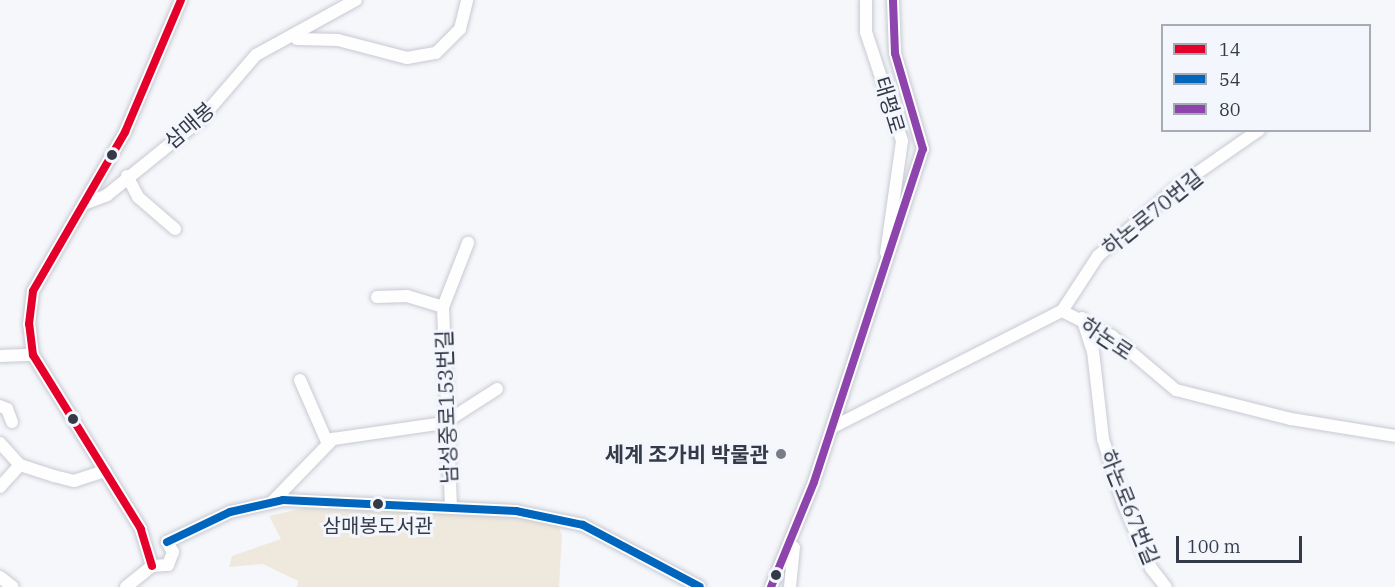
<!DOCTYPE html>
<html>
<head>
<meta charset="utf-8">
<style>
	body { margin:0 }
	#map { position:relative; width:1395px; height:587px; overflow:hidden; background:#f6f7fb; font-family:"IBM Plex Serif","Noto Sans KR",serif }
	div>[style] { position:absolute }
	.green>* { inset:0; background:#efe9dd }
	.roads { filter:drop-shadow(0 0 2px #c7cad2) drop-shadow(0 0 2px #c7cad2) }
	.minor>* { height:12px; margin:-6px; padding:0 6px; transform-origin:6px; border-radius:6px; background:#fefefe }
	.bus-1>* { height:8px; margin:-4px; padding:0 4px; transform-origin:4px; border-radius:4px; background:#e4002b }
	.bus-2>* { height:8px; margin:-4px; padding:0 4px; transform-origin:4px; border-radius:4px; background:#0065bd }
	.bus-3>* { height:8px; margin:-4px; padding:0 4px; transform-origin:4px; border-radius:4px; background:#8e44ad }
	.dots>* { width:16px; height:16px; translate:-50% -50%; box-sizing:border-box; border:3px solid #f4f6fd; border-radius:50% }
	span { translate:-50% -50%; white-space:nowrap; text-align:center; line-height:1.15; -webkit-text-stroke:6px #f4f6fd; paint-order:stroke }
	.bus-label { font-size:20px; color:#343a47 }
	.street-label { font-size:21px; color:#343a47 }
	.poi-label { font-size:21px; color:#343a47; font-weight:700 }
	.right { translate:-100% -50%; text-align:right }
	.legend { position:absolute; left:1161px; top:24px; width:210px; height:108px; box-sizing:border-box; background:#f4f6fd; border:2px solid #a7abb4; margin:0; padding:8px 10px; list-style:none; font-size:18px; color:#343a47 }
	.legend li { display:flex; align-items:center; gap:12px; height:30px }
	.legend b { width:30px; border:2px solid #a7abb4 }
	.scale { position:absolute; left:1176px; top:536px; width:126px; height:27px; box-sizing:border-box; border:3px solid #343a47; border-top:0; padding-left:8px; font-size:18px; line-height:21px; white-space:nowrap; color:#343a47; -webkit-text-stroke:4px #f4f6fd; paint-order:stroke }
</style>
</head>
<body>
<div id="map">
	<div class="green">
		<i style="clip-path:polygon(305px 508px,555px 518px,562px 535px,559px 587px,297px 587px,298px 581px,263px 564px,229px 567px,232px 556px,281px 539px,269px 516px)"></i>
	</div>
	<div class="roads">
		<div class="minor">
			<i style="left:866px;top:0;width:32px;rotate:90deg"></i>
			<i style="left:866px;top:32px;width:115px;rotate:71.7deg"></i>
			<i style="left:902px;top:141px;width:113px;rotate:98.1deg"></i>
			<i style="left:297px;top:39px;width:41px;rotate:1.4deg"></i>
			<i style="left:338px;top:40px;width:71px;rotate:14.6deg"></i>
			<i style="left:407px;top:58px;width:29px;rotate:-10deg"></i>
			<i style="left:436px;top:53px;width:34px;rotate:-45deg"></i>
			<i style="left:460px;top:29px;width:30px;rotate:-76deg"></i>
			<i style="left:127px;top:176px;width:24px;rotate:62deg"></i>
			<i style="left:138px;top:197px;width:49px;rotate:40.9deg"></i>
			<i style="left:84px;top:204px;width:25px;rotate:-21deg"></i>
			<i style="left:107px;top:195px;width:119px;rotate:-38.9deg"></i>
			<i style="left:200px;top:120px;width:86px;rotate:-49.3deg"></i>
			<i style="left:256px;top:55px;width:114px;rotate:-28.8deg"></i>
			<i style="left:377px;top:297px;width:30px;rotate:-2deg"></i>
			<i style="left:407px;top:296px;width:38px;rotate:17deg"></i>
			<i style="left:1062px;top:311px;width:66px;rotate:-56.8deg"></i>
			<i style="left:1098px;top:256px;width:105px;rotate:-41.1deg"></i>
			<i style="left:1177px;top:187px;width:100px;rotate:-34.8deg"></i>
			<i style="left:1082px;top:318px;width:35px;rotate:72deg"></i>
			<i style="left:1093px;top:351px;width:89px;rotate:83.5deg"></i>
			<i style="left:1103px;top:439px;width:67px;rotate:72.6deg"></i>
			<i style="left:1123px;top:503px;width:71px;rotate:66.7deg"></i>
			<i style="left:1151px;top:568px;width:24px;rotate:52deg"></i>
			<i style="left:0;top:356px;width:33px;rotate:-2deg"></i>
			<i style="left:300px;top:380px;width:70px;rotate:66.4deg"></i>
			<i style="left:0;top:406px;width:8px;rotate:23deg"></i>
			<i style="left:7px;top:409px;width:14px;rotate:69deg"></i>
			<i style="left:833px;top:427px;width:257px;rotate:-26.9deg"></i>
			<i style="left:1062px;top:311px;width:56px;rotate:26.6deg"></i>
			<i style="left:1112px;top:336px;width:84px;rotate:40.2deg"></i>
			<i style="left:1176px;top:390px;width:119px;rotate:14.2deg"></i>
			<i style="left:1291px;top:419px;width:105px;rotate:9.3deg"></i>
			<i style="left:0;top:443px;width:30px;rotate:48deg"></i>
			<i style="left:20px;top:465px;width:36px;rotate:18deg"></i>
			<i style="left:54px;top:476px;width:21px;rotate:14deg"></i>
			<i style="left:74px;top:481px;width:33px;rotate:-18deg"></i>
			<i style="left:0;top:487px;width:30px;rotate:-48deg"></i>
			<i style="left:272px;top:502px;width:88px;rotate:-45.9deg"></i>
			<i style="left:333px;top:439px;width:112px;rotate:-8.2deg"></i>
			<i style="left:444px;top:423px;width:63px;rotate:-32.7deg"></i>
			<i style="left:451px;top:507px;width:200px;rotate:-92.3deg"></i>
			<i style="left:443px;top:307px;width:69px;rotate:-68.7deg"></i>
			<i style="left:167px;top:542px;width:70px;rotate:-25.5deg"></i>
			<i style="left:230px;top:512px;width:54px;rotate:-12.8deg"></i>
			<i style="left:283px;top:500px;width:233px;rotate:2.7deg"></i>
			<i style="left:516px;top:511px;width:68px;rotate:11.8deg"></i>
			<i style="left:583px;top:525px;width:132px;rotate:27.9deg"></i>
			<i style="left:152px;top:566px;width:39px;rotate:-107deg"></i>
			<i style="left:141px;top:529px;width:205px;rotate:-121.8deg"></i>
			<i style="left:33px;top:355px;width:31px;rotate:-97deg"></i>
			<i style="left:29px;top:324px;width:33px;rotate:-83deg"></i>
			<i style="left:33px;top:291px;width:184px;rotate:-59.9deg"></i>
			<i style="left:125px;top:132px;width:143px;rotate:-67deg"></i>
			<i style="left:0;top:577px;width:16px;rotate:38deg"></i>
			<i style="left:126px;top:587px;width:33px;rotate:-39deg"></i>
			<i style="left:152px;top:566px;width:16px;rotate:-4deg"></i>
			<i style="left:168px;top:565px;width:14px;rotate:-69deg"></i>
			<i style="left:173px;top:552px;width:12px;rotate:-121deg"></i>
			<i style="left:771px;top:587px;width:113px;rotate:-67.7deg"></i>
			<i style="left:814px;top:482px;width:350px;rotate:-71.9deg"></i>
			<i style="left:923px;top:149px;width:100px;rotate:-106.3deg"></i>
			<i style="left:895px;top:53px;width:53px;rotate:-92.2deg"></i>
			<i style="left:790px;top:587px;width:40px;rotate:-84.3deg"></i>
		</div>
	</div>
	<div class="bus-1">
		<i style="left:152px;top:566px;width:39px;rotate:-107deg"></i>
		<i style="left:141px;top:529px;width:205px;rotate:-121.8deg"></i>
		<i style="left:33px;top:355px;width:31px;rotate:-97deg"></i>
		<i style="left:29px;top:324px;width:33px;rotate:-83deg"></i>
		<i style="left:33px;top:291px;width:184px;rotate:-59.9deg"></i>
		<i style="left:125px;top:132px;width:143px;rotate:-67deg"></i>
	</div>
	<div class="bus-2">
		<i style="left:167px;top:542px;width:70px;rotate:-25.5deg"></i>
		<i style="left:230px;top:512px;width:54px;rotate:-12.8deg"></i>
		<i style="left:283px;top:500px;width:233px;rotate:2.7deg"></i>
		<i style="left:516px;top:511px;width:68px;rotate:11.8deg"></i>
		<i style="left:583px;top:525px;width:132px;rotate:27.9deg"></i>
	</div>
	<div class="bus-3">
		<i style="left:771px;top:587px;width:113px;rotate:-67.7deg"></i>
		<i style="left:814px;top:482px;width:350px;rotate:-71.9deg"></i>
		<i style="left:923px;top:149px;width:100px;rotate:-106.3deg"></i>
		<i style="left:895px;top:53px;width:53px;rotate:-92.2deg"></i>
	</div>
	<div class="dots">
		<i style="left:112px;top:155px;background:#343a47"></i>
		<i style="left:73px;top:419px;background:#343a47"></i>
		<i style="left:781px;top:454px;background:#787c86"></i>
		<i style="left:378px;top:504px;background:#343a47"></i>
		<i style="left:776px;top:575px;background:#343a47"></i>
	</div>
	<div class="bus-label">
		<span style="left:378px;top:525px">삼매봉도서관</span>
	</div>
	<div class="street-label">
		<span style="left:890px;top:105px;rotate:73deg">태평로</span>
		<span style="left:189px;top:125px;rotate:-41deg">삼매봉</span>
		<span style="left:1152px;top:212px;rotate:-39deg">하논로70번길</span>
		<span style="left:1107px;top:338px;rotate:34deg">하논로</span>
		<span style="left:446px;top:407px;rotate:-92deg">남성중로153번길</span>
		<span style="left:1130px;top:507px;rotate:68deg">하논로67번길</span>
	</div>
	<div class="poi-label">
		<span class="right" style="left:769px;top:454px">세계 조가비 박물관</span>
	</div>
	<ul class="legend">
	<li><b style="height:8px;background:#e4002b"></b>14</li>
	<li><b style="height:8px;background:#0065bd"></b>54</li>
	<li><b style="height:8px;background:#8e44ad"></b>80</li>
	</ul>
	<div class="scale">100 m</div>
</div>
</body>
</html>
